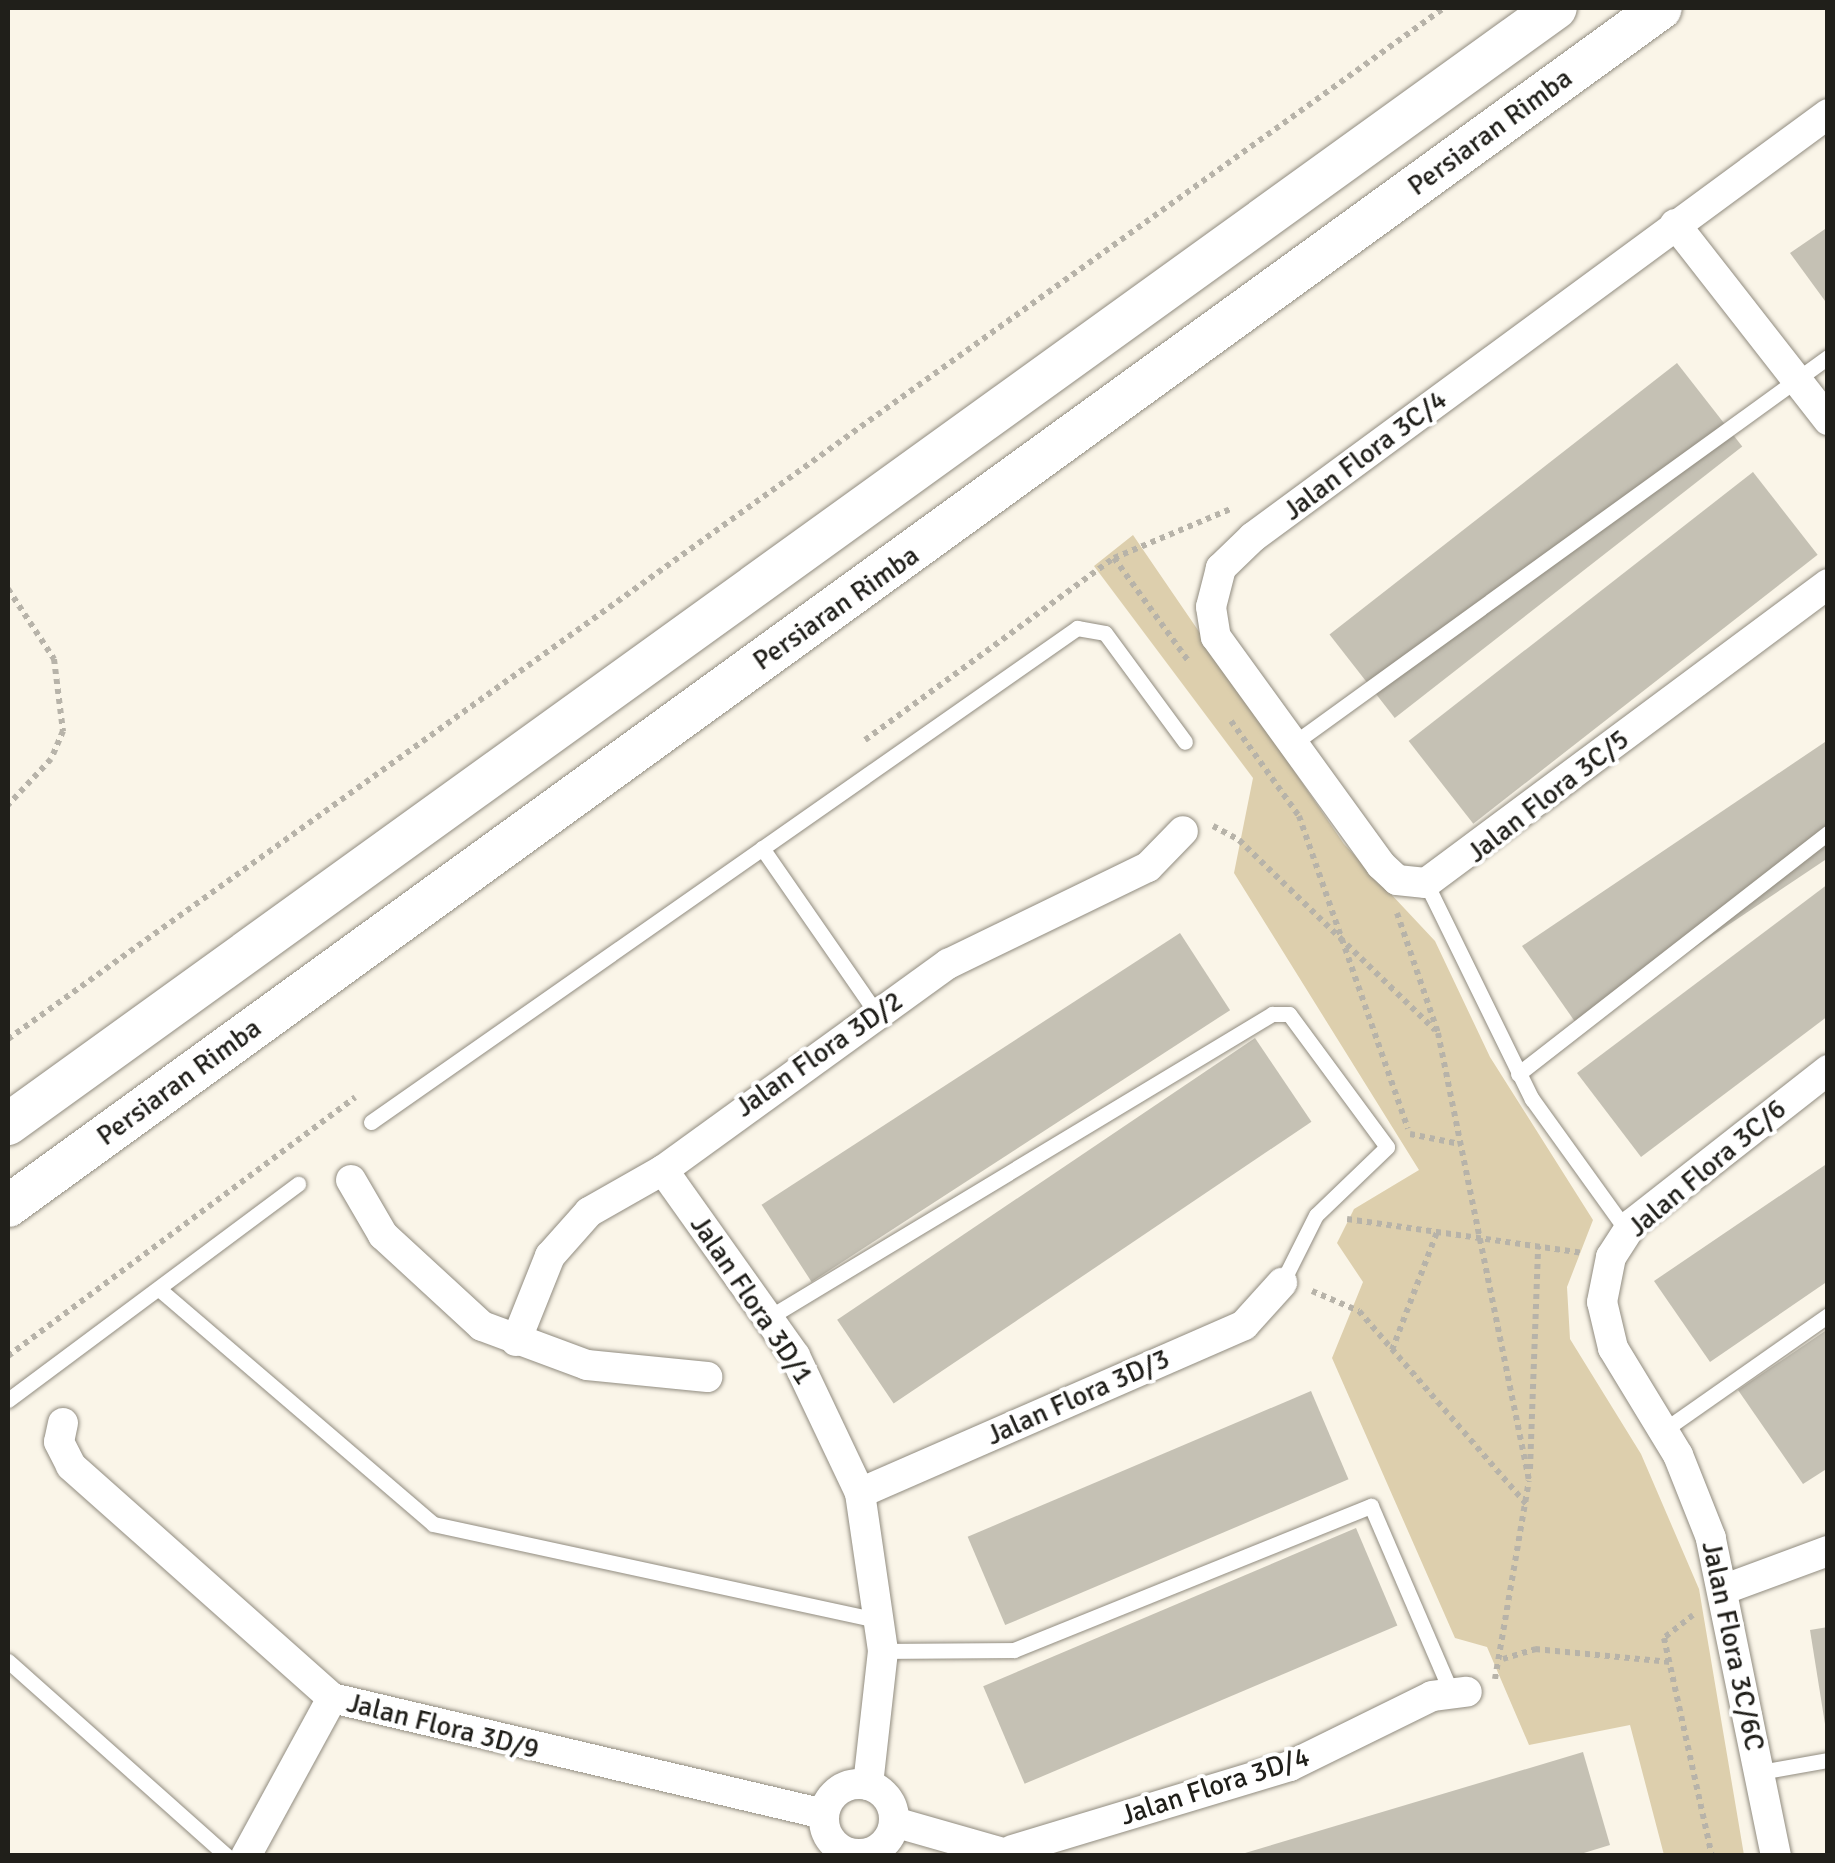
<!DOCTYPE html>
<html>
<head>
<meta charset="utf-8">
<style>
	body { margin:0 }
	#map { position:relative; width:1835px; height:1863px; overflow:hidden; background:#faf5e8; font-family:Signika,sans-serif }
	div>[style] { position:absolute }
	.green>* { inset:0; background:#ddcfad }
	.building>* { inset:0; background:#c5c1b4; transform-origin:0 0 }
	.path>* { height:6px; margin-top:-3px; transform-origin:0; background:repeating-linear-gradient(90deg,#b7b3a9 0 5px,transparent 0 10px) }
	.roads { filter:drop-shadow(0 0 2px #918c80) drop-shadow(0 0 2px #918c80) }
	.lane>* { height:15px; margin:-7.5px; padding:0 7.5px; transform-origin:7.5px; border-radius:7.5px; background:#fff }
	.street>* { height:30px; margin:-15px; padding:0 15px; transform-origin:15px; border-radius:15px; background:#fff }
	.street>.ring { margin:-15px; padding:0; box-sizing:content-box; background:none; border:30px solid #fff; border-radius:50% }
	.secondary>* { height:42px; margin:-21px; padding:0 21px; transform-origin:21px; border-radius:21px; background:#fff }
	span { translate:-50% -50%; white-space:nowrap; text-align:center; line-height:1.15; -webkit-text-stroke:8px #fff; paint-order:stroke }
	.street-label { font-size:28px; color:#201f1a }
	.frame { position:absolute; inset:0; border:10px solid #201f1a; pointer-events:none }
</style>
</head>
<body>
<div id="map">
	<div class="green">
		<i style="clip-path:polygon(1133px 535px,1344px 844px,1435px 941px,1490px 1057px,1593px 1220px,1567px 1287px,1570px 1339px,1641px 1454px,1699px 1589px,1744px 1855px,1664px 1855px,1630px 1725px,1529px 1745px,1487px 1647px,1455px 1638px,1332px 1358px,1363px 1282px,1337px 1243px,1354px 1209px,1419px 1170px,1234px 873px,1253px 778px,1094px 566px)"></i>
	</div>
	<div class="building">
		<i style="clip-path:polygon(1828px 227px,1828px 305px,1790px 253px)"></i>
		<i style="left:1677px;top:363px;width:106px;height:441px;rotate:52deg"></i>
		<i style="left:1753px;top:472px;width:105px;height:437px;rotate:52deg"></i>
		<i style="clip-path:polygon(1828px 740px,1828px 858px,1578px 1026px,1522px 946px)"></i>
		<i style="clip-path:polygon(1828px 884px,1828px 1016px,1641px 1157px,1577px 1073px)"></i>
		<i style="left:1180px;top:933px;width:92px;height:499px;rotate:57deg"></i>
		<i style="left:1255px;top:1038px;width:101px;height:504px;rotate:56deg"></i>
		<i style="clip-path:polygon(1828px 1163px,1828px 1281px,1710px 1362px,1654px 1281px)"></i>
		<i style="clip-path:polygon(1828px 1329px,1828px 1468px,1803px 1484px,1738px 1390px)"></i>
		<i style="left:1311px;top:1391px;width:96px;height:373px;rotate:67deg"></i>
		<i style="left:1356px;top:1528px;width:106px;height:405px;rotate:67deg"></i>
		<i style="clip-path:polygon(1828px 1627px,1828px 1723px,1825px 1724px,1810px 1630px)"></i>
		<i style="clip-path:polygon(1583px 1752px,1610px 1845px,1574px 1856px,1235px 1856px)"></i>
	</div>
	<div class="path">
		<i style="left:1114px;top:558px;width:128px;rotate:54.2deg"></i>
		<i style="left:8px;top:589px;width:84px;rotate:56.7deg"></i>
		<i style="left:54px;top:659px;width:73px;rotate:82.9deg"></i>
		<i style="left:63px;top:731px;width:30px;rotate:113deg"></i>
		<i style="left:51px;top:759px;width:63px;rotate:133.1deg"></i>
		<i style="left:1231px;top:721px;width:117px;rotate:54.4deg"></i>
		<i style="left:1299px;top:816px;width:331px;rotate:70.8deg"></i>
		<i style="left:865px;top:740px;width:308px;rotate:-36.2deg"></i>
		<i style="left:1114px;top:558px;width:129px;rotate:-22.8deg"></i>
		<i style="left:1213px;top:826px;width:30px;rotate:28deg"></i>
		<i style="left:1239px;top:840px;width:273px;rotate:44.1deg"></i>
		<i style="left:1397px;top:913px;width:127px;rotate:71.1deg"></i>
		<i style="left:1438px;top:1033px;width:457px;rotate:78.5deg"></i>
		<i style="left:8px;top:1039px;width:1768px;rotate:-35.68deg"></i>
		<i style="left:1410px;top:1134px;width:51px;rotate:11.3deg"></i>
		<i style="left:1347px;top:1219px;width:237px;rotate:8.2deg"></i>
		<i style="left:1312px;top:1291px;width:51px;rotate:23.1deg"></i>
		<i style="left:1359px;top:1311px;width:259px;rotate:49.1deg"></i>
		<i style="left:1392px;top:1350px;width:126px;rotate:-69.1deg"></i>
		<i style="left:8px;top:1356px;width:433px;rotate:-36.7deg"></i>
		<i style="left:1530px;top:1469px;width:223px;rotate:-87.9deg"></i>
		<i style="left:1693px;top:1615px;width:37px;rotate:142deg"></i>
		<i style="left:1664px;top:1638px;width:223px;rotate:77.6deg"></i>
		<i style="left:1503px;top:1659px;width:34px;rotate:-17deg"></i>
		<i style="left:1535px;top:1649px;width:136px;rotate:5.5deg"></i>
		<i style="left:1495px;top:1679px;width:201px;rotate:-80.3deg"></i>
	</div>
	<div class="roads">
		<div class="lane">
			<i style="left:1290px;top:746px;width:664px;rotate:-35.87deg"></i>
			<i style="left:762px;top:848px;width:202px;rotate:55.3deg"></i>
			<i style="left:1426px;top:883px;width:241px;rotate:63.9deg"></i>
			<i style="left:1532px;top:1099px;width:163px;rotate:54.3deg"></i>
			<i style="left:1518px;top:1074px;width:393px;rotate:-37.9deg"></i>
			<i style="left:371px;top:1122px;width:862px;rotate:-34.98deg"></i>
			<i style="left:1077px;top:628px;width:28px;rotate:10deg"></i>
			<i style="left:1105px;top:633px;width:135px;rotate:53.7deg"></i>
			<i style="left:159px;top:1289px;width:361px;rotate:40.6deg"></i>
			<i style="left:433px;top:1524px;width:457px;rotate:12.2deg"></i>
			<i style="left:768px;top:1318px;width:589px;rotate:-31.1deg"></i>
			<i style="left:1272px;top:1014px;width:17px"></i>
			<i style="left:1289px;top:1014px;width:165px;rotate:53.6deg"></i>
			<i style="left:1387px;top:1147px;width:98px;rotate:136.2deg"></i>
			<i style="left:1316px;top:1215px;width:76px;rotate:116.6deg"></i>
			<i style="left:8px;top:1400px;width:362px;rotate:-36.7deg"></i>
			<i style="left:1664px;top:1430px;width:200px;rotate:-35deg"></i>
			<i style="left:883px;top:1651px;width:131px;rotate:-0.4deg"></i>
			<i style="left:1014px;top:1650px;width:385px;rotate:-22deg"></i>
			<i style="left:1371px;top:1506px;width:205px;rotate:66.7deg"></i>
			<i style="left:8px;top:1661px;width:293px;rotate:41.7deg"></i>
			<i style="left:1760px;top:1772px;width:69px;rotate:-10deg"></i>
		</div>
		<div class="street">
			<i style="left:1828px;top:114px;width:714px;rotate:143.66deg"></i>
			<i style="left:1253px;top:537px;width:45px;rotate:135.9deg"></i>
			<i style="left:1221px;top:568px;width:40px;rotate:104.4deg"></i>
			<i style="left:1211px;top:607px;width:30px;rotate:81deg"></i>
			<i style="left:1216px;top:637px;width:281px;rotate:54.1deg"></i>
			<i style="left:1381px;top:865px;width:22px;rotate:43deg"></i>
			<i style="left:1397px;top:880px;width:29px;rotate:6deg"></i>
			<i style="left:1426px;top:883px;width:501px;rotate:-36.64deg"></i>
			<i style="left:1675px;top:224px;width:249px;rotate:52deg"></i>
			<i style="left:663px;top:1170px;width:228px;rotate:54.6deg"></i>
			<i style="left:795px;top:1356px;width:152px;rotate:64.6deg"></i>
			<i style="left:860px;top:1493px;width:160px;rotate:81.7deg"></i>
			<i style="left:883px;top:1651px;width:135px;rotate:96.4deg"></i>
			<i style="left:351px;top:1180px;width:64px;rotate:59.8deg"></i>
			<i style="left:383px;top:1235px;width:134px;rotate:42.6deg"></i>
			<i style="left:482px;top:1326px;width:112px;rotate:20.4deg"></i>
			<i style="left:587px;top:1365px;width:121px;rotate:5.7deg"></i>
			<i style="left:516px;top:1341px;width:92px;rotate:-68.2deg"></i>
			<i style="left:550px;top:1256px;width:59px;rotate:-48.4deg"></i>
			<i style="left:589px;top:1212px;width:85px;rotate:-29.6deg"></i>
			<i style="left:663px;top:1170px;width:352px;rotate:-35.9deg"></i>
			<i style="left:948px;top:964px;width:222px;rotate:-25.9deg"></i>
			<i style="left:1148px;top:867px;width:50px;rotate:-45.8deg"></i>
			<i style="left:63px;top:1423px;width:19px;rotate:102deg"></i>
			<i style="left:59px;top:1442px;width:27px;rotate:63deg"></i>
			<i style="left:71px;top:1466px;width:349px;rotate:41.6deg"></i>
			<i style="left:332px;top:1698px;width:505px;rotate:13.27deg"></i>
			<i style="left:860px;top:1493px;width:419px;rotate:-23.6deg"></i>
			<i style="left:1244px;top:1325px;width:57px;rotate:-47.9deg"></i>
			<i style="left:1725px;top:1589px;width:110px;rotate:-20.3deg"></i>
			<i class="ring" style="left:824px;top:1784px;width:40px;height:40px"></i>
			<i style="left:894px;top:1822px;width:124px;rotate:15.9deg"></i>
			<i style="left:1012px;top:1850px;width:290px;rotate:-16.8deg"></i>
			<i style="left:1290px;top:1766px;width:158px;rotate:-26.2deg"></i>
			<i style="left:1432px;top:1696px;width:35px;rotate:-7deg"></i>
			<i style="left:246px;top:1856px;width:180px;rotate:-61.4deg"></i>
			<i style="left:1776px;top:1856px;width:325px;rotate:-101.6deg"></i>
			<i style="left:1711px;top:1538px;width:89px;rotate:-111.7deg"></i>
			<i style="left:1678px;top:1455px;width:125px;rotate:-121.3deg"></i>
			<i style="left:1613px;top:1348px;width:47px;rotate:-103.4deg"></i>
			<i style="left:1602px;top:1302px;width:46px;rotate:-78.7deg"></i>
			<i style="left:1611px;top:1257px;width:40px;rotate:-57.1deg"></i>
			<i style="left:1633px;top:1223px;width:248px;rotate:-38.1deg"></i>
		</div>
		<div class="secondary">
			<i style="left:8px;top:1124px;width:1908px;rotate:-35.79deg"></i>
			<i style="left:8px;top:1206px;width:2041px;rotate:-35.93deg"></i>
		</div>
	</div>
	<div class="street-label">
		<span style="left:1490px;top:132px;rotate:-36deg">Persiaran Rimba</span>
		<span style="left:1365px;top:455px;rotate:-37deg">Jalan Flora 3C/4</span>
		<span style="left:836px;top:608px;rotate:-35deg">Persiaran Rimba</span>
		<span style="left:1548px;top:796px;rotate:-38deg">Jalan Flora 3C/5</span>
		<span style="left:819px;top:1054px;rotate:-35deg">Jalan Flora 3D/2</span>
		<span style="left:179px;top:1082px;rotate:-36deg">Persiaran Rimba</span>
		<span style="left:1707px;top:1168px;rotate:-40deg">Jalan Flora 3C/6</span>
		<span style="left:752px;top:1300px;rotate:56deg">Jalan Flora 3D/1</span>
		<span style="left:1078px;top:1397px;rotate:-24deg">Jalan Flora 3D/3</span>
		<span style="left:1733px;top:1646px;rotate:78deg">Jalan Flora 3C/6C</span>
		<span style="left:443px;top:1726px;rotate:14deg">Jalan Flora 3D/9</span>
		<span style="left:1215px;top:1786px;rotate:-18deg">Jalan Flora 3D/4</span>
	</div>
	<div class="frame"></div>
</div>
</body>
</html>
